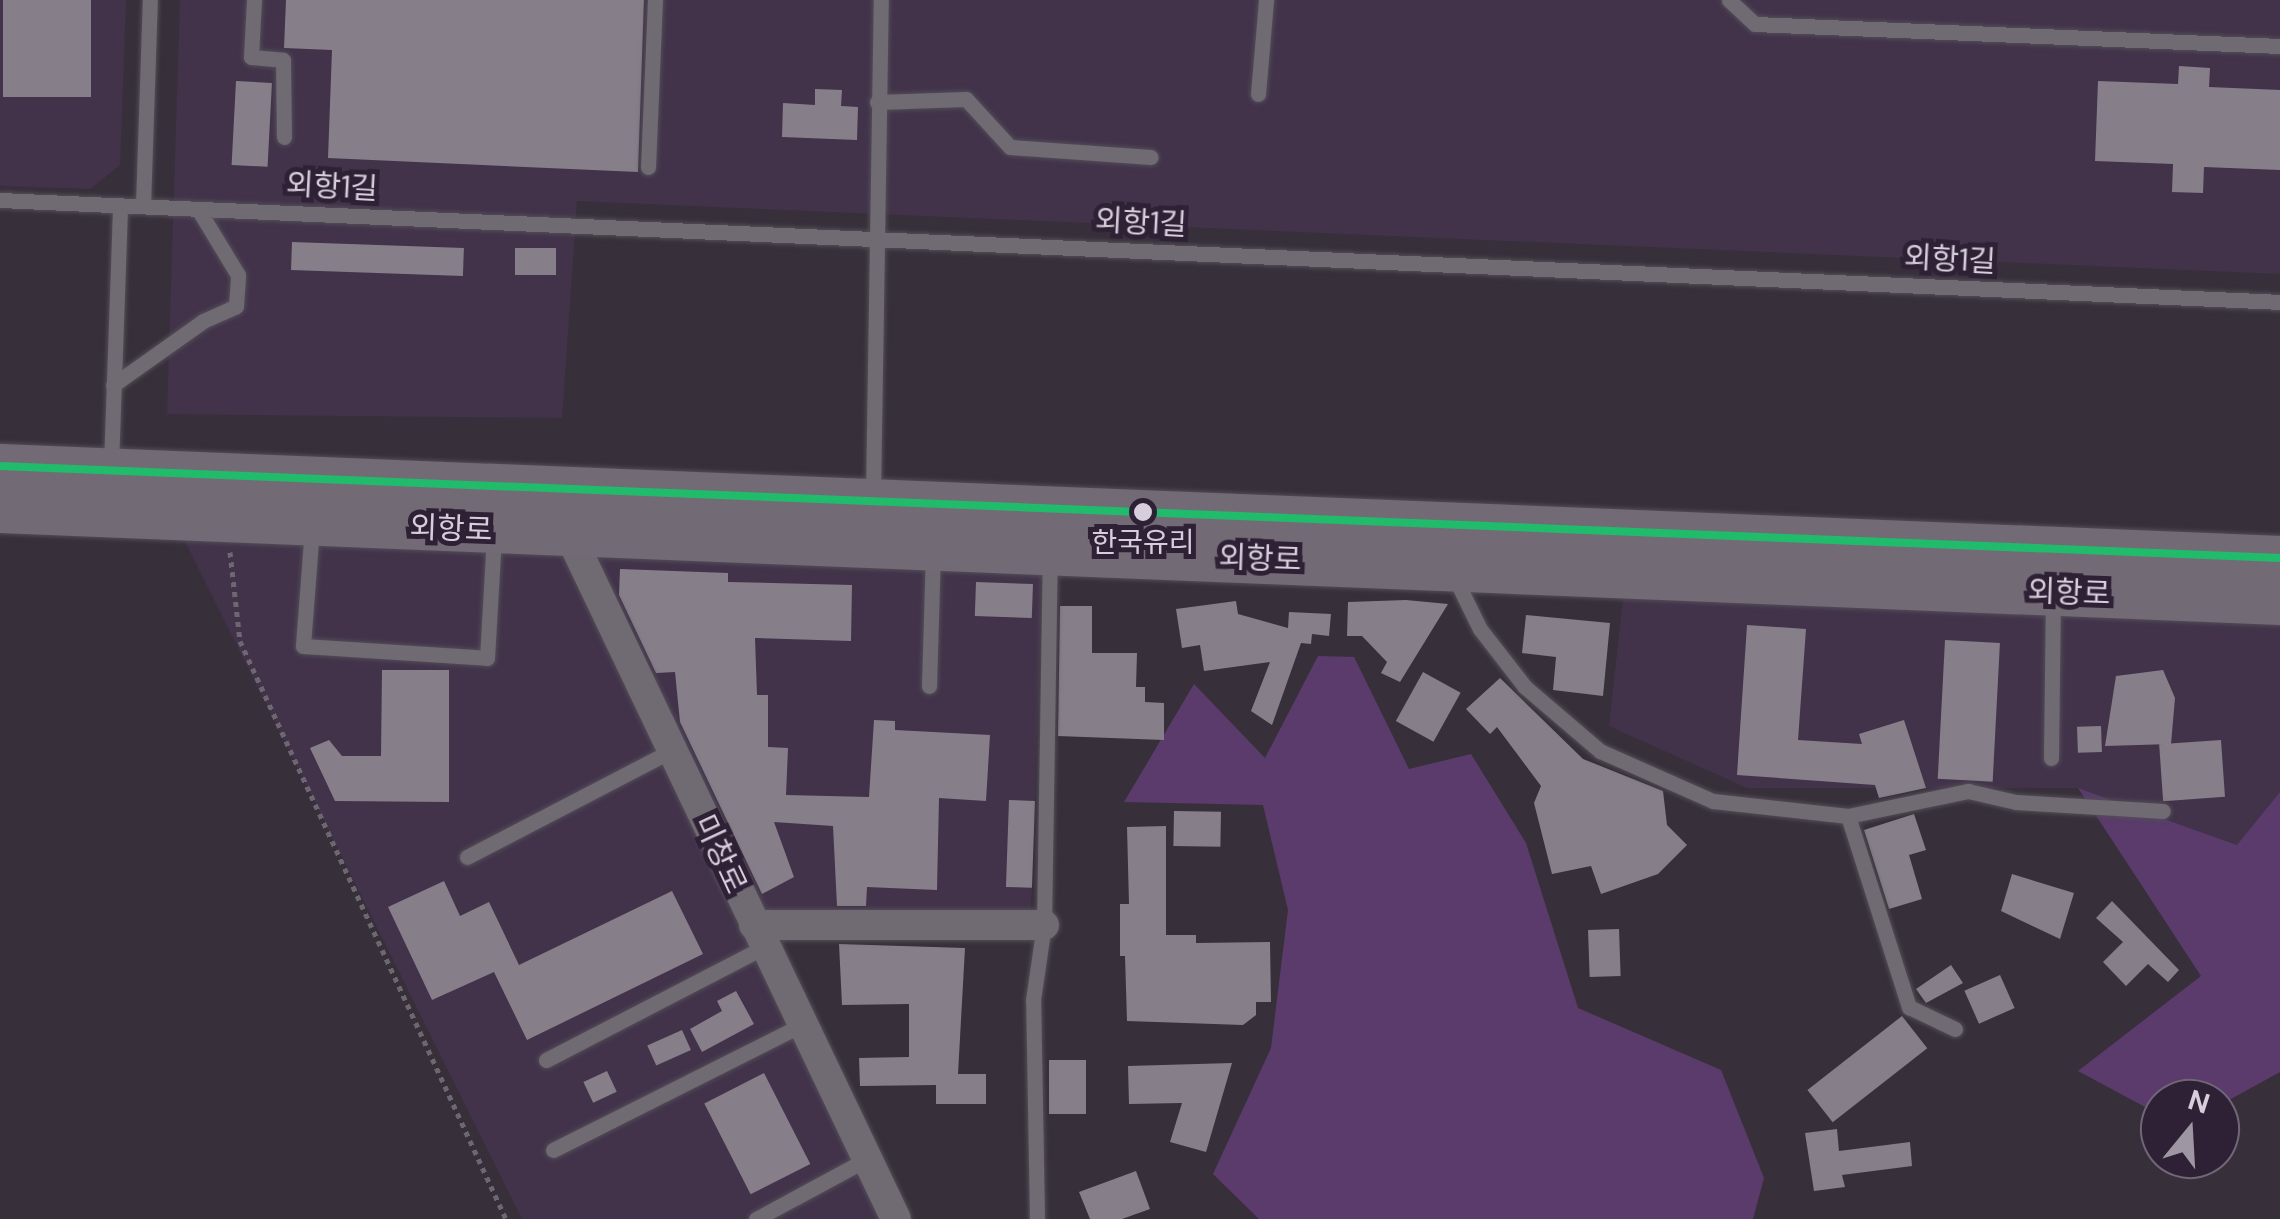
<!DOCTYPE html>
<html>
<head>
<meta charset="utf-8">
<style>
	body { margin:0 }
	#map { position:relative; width:2280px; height:1219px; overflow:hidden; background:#37303b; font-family:"DM Sans","Noto Sans KR",sans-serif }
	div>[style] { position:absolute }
	.built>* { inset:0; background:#42334b }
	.green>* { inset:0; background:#5a3b6b }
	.building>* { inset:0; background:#867f89; transform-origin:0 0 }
	.path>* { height:5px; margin-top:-2.5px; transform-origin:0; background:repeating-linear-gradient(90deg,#6d6770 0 5px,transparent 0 10px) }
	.roads { filter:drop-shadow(0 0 2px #534d57) drop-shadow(0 0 2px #534d57) }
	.service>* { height:15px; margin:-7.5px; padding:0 7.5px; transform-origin:7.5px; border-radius:7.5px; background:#706a73 }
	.minor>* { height:30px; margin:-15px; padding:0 15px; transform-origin:15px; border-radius:15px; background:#706a73 }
	.primary>* { height:45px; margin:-22.5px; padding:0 22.5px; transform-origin:22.5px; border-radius:22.5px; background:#726b76 }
	.bus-1>* { height:8px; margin:-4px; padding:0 4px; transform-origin:4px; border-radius:4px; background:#20bc6c }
	.dots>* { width:28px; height:28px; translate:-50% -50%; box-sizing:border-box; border:5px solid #2e2135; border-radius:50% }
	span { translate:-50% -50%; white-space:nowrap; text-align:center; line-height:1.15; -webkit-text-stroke:10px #2e2135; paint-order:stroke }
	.bus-label { font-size:28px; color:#d6cedb }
	.street-label { font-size:30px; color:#d6cedb }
	.north { position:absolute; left:2140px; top:1079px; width:100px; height:100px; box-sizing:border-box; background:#2e2135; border:2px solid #716677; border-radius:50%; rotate:18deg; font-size:28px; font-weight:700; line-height:40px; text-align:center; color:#d6cedb }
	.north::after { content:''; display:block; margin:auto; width:35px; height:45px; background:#9e97a3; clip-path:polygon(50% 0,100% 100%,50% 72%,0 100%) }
</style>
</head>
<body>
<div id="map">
	<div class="built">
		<i style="clip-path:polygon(0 0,126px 0,120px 165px,90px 189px,0 186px)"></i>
		<i style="clip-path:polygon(180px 0,2280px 0,2280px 274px,577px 201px,562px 418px,167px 414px)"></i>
		<i style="clip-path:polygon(182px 535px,1042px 564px,1030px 940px,782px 941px,896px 1219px,522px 1219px)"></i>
		<i style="clip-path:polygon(1624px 590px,2280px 621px,2280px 792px,2238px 845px,2078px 788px,1747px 788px,1609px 726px)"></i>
	</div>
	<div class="green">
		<i style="clip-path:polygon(1318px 656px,1354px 657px,1409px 769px,1471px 754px,1526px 843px,1578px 1008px,1721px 1070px,1764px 1178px,1753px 1219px,1259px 1219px,1213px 1174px,1271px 1048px,1288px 910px,1263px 805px,1124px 802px,1194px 684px,1265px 758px)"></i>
		<i style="clip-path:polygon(2078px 788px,2237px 845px,2280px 792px,2280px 1072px,2220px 1105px,2220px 1099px,2160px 1099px,2160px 1115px,2078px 1071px,2201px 976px)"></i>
	</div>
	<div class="building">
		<i style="left:3px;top:0;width:88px;height:97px"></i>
		<i style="clip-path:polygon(286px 0,644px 0,638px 172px,328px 158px,332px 50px,284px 48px)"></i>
		<i style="clip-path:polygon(2179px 66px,2210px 68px,2209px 87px,2280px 90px,2280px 170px,2204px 167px,2203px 193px,2172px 192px,2173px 164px,2095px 161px,2098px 81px,2178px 84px)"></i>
		<i style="left:236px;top:81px;width:36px;height:84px;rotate:3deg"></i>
		<i style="clip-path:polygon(815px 89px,842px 90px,841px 106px,858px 107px,857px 140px,782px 137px,783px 103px,815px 105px)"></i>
		<i style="left:292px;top:242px;width:172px;height:28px;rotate:2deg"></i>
		<i style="left:515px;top:248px;width:41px;height:27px"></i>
		<i style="clip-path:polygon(620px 569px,728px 573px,728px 582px,852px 585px,851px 641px,755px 638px,757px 695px,768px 695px,768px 747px,788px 748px,786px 795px,869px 797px,874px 720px,895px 721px,895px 730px,990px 735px,986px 801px,939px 798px,937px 890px,867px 887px,866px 906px,837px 906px,833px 826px,774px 822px,794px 877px,762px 894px,680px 722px,675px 672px,656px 673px,619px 595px)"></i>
		<i style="left:976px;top:582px;width:57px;height:34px;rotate:2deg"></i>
		<i style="clip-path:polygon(1406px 600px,1448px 604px,1400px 682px,1381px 673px,1387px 662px,1362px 636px,1347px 636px,1348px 602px)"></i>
		<i style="clip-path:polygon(1236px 601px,1238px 614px,1288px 628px,1289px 612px,1331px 614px,1329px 636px,1312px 634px,1311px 644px,1301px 643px,1272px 725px,1251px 711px,1270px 662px,1204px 671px,1200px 645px,1182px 648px,1176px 609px)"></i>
		<i style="clip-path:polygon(1060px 606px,1092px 606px,1092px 653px,1137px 653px,1136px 687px,1145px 687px,1145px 702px,1164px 703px,1164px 740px,1058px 736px)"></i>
		<i style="clip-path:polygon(1526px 615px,1610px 623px,1603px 696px,1553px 690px,1556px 657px,1522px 653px)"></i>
		<i style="clip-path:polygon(1747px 625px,1806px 629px,1798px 740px,1862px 744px,1859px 734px,1904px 720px,1926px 788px,1879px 798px,1875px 785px,1737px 775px)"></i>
		<i style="left:1945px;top:640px;width:55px;height:139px;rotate:3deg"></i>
		<i style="clip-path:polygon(382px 670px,449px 670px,449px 802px,335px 801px,310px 748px,329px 740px,342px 756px,381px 756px)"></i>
		<i style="clip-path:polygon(2163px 670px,2175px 698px,2171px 744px,2105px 746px,2116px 676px)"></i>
		<i style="left:1423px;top:672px;width:43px;height:56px;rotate:29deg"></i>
		<i style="clip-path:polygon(1500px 678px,1583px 759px,1663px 791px,1667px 825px,1687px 845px,1658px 874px,1601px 894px,1591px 866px,1552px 874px,1534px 803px,1541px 786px,1497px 727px,1490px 734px,1466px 709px)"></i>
		<i style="left:2101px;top:726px;width:26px;height:24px;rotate:88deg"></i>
		<i style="left:2221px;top:740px;width:57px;height:62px;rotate:86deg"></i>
		<i style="left:1009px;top:800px;width:26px;height:87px;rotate:2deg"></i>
		<i style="left:1174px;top:811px;width:47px;height:35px;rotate:1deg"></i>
		<i style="clip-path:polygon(1914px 814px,1926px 850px,1909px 855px,1922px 899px,1889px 909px,1864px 830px)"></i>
		<i style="clip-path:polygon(1166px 826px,1166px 935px,1196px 935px,1196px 943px,1270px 942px,1271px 1002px,1256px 1002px,1256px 1015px,1243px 1025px,1127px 1021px,1125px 956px,1120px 956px,1120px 904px,1129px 904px,1127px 827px)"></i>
		<i style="clip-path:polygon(2012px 874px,2074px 893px,2060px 939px,2001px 911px)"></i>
		<i style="clip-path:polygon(444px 881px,460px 916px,489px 902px,519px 965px,672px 891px,703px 954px,527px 1040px,494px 972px,432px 1000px,388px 907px)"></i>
		<i style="clip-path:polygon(2112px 901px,2179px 970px,2168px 982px,2148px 964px,2126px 986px,2103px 962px,2123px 942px,2096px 918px)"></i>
		<i style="left:1619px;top:929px;width:47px;height:31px;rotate:88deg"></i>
		<i style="clip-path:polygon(839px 944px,965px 948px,958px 1074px,986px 1074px,986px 1104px,936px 1104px,936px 1085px,860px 1086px,859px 1058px,909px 1057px,909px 1004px,842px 1005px)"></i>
		<i style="clip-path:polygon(1951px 965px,1963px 983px,1926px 1003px,1916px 989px)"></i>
		<i style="left:2000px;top:975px;width:36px;height:39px;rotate:66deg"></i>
		<i style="clip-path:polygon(736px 991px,754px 1024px,702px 1052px,690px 1029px,722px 1011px,717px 1001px)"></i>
		<i style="left:1902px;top:1016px;width:41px;height:120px;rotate:52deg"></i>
		<i style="left:682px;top:1030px;width:22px;height:38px;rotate:66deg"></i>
		<i style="left:1049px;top:1060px;width:37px;height:54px"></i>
		<i style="clip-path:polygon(1232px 1063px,1206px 1152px,1170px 1142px,1182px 1103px,1129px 1104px,1128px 1066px)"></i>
		<i style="left:607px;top:1071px;width:23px;height:26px;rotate:65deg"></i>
		<i style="left:764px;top:1073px;width:102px;height:67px;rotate:63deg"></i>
		<i style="clip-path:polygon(1837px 1129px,1839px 1151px,1910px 1142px,1912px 1166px,1842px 1175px,1845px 1187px,1814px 1191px,1805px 1133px)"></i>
		<i style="clip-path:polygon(1136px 1171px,1150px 1209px,1122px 1219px,1090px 1219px,1079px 1192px)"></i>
	</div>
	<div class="path">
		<i style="left:230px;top:552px;width:90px;rotate:83.6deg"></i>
		<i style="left:240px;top:641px;width:636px;rotate:65.29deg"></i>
	</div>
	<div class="roads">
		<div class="service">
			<i style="left:254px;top:0;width:57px;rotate:93deg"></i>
			<i style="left:251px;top:57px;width:32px;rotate:5deg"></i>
			<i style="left:283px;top:60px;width:77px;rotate:89.3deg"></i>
			<i style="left:1729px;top:0;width:35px;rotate:43deg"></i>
			<i style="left:1755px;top:24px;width:525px;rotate:2.4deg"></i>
			<i style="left:1258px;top:94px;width:94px;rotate:-85.1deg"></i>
			<i style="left:877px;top:102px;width:89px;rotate:-1.9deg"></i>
			<i style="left:966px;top:99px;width:65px;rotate:47.5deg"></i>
			<i style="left:1010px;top:147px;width:141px;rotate:4.1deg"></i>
			<i style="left:648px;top:167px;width:167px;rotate:-87.6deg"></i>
			<i style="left:0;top:200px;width:2282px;rotate:2.56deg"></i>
			<i style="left:143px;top:206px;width:206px;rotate:-88.1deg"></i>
			<i style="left:113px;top:385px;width:110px;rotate:-35.4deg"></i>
			<i style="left:203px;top:321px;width:36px;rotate:-24deg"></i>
			<i style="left:236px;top:306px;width:31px;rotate:-86deg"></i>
			<i style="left:238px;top:275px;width:77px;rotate:-121.2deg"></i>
			<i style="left:111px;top:466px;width:261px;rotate:-88deg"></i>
			<i style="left:873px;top:496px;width:496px;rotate:-89.1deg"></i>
			<i style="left:312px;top:528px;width:118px;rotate:94.4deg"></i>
			<i style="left:303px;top:646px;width:184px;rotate:3.7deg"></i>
			<i style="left:487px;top:658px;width:123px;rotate:-86.7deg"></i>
			<i style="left:1454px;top:576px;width:59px;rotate:63.9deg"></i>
			<i style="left:1480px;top:629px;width:73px;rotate:52.2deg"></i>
			<i style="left:1525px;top:687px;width:99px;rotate:40.5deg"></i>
			<i style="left:1600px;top:751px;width:124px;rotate:23.9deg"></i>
			<i style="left:1713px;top:801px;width:136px;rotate:6.3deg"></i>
			<i style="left:1848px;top:816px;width:123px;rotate:-11.8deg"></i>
			<i style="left:1968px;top:791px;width:49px;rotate:12.9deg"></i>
			<i style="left:2016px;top:802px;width:147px;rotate:3.5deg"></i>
			<i style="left:929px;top:686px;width:136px;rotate:-88.3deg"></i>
			<i style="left:2051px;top:758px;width:161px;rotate:-89.3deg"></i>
			<i style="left:1848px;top:816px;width:201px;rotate:72.3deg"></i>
			<i style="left:1909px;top:1007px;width:51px;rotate:25.6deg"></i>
			<i style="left:467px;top:857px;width:230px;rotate:-27.5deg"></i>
			<i style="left:546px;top:1060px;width:246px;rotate:-27.4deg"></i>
			<i style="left:553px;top:1150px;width:279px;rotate:-26.7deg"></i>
			<i style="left:756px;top:1219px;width:126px;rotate:-28.4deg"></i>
			<i style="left:1037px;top:1219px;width:219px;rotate:-91deg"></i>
			<i style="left:1033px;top:1000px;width:76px;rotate:-81.7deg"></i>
			<i style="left:1044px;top:925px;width:370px;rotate:-89.1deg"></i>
		</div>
		<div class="minor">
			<i style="left:563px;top:521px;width:773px;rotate:64.5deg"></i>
			<i style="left:754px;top:925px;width:290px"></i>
		</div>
		<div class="primary">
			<i style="left:0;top:466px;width:2282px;rotate:2.31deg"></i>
			<i style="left:0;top:510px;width:2282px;rotate:2.31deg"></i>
		</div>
	</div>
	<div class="bus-1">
		<i style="left:0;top:466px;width:2282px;rotate:2.31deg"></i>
	</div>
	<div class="dots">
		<i style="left:1143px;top:512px;background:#d6cedb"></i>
	</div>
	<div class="bus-label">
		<span style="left:1143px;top:543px">한국유리</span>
	</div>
	<div class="street-label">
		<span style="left:332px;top:187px;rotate:3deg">외항1길</span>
		<span style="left:1141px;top:223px;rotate:3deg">외항1길</span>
		<span style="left:1950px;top:260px;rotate:3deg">외항1길</span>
		<span style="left:451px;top:529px;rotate:2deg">외항로</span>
		<span style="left:1260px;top:559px;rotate:2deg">외항로</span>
		<span style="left:2069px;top:593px;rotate:2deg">외항로</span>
		<span style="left:720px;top:854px;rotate:65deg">미창로</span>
	</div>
	<div class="north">N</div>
</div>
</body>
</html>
